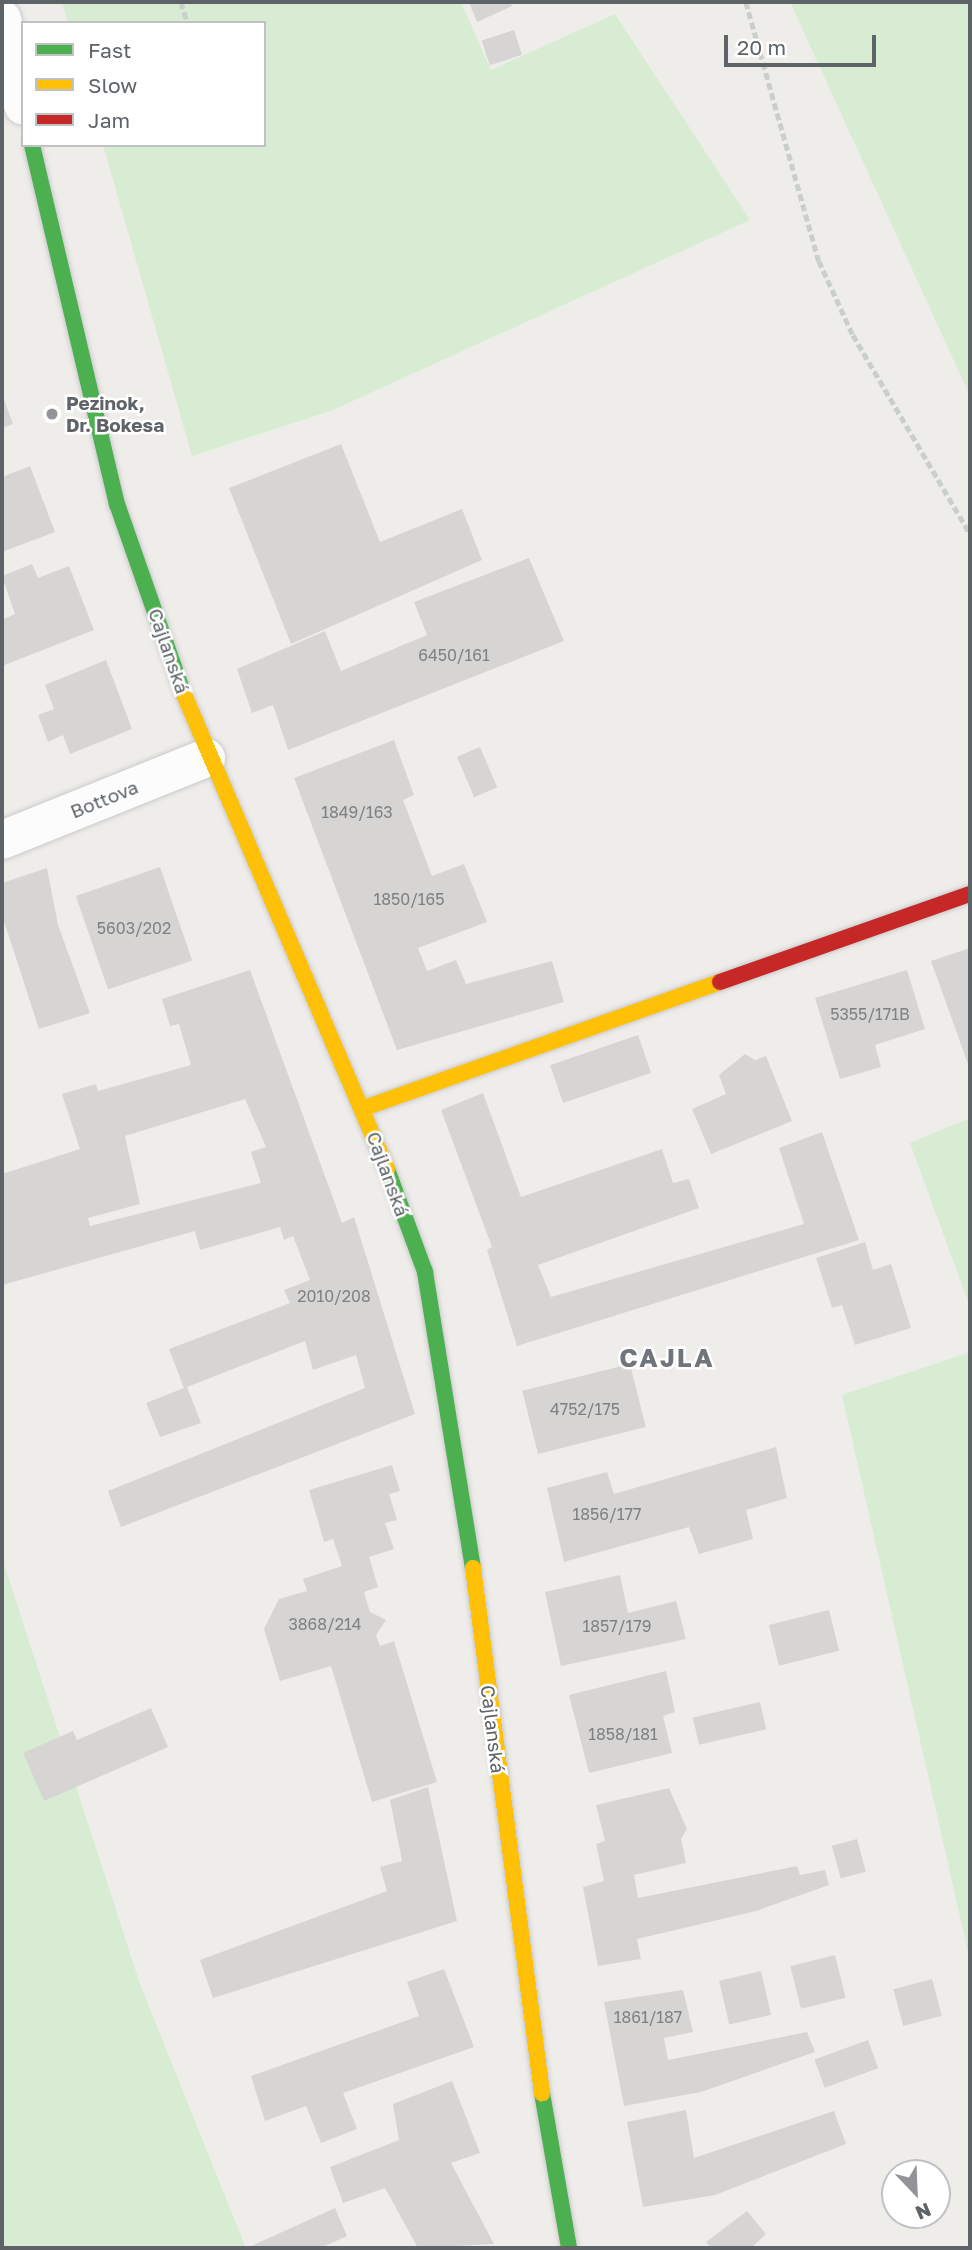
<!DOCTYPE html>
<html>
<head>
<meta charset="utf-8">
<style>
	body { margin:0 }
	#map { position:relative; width:972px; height:2250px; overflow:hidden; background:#efedea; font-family:"Golos Text",sans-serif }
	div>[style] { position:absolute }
	.green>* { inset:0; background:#d7ecd3 }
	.building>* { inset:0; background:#d7d5d3; transform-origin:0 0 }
	.path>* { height:4.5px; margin-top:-2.25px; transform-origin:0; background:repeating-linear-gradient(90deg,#cacfcc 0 7px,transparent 0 10.5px) }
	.roads { filter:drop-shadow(0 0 2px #cacacb) drop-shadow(0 0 2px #cacacb) }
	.street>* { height:38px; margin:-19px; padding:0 19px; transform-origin:19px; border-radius:19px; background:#fdfcfc }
	.fast>* { height:16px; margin:-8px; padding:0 8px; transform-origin:8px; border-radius:8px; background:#4caf50 }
	.slow>* { height:16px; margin:-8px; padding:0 8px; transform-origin:8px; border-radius:8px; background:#ffc107 }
	.jam>* { height:16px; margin:-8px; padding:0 8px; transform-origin:8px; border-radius:8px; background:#c62828 }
	.dots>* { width:19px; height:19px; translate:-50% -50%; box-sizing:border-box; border:4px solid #fff; border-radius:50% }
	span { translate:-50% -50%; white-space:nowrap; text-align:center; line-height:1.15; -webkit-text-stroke:5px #fff; paint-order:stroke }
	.number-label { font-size:16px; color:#7e8184 }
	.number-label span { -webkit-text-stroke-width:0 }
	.poi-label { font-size:19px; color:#5e6368; font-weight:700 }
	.left { translate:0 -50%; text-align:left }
	.street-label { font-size:19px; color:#5e6368 }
	.district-label { font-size:26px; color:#6f757a; font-weight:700; letter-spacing:2px }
	.frame { position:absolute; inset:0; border:4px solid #5e6368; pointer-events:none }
	.legend { position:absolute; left:21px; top:21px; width:245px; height:126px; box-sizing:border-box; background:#fff; border:2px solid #bfc1c3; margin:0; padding:9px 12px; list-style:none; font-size:21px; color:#5e6368 }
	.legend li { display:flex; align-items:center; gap:14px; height:35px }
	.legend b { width:35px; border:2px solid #bfc1c3 }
	.north { position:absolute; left:881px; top:2159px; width:70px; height:70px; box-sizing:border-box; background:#fff; border:2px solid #bfc1c3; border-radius:50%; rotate:157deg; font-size:19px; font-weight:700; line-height:28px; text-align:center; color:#5e6368 }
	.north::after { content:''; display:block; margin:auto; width:24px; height:32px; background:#919396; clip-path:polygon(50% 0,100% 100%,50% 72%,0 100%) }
	.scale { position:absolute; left:724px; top:35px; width:152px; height:32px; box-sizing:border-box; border:4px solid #5e6368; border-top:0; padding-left:9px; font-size:21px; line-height:24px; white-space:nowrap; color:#5e6368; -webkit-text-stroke:5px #fff; paint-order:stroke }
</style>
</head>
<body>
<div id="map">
	<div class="green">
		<i style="clip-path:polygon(62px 2px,461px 2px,491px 70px,615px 14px,750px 220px,333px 410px,192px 456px,103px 145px,264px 145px,264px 23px,68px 23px)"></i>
		<i style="clip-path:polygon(790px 2px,970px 2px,970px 396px)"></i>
		<i style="clip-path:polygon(970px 1118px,970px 1307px,910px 1143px)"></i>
		<i style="clip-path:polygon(970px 1352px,970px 1961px,842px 1395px)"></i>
		<i style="clip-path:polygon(2px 1558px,140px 1984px,246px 2248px,2px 2248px)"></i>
	</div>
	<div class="building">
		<i style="clip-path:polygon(469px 2px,510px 2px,512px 6px,477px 22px)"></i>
		<i style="left:514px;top:30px;width:26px;height:34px;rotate:72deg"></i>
		<i style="clip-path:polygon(2px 394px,13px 424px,2px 428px)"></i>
		<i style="clip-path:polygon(341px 444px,380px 542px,462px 509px,482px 560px,291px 644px,229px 488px)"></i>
		<i style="clip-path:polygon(30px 466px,55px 532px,2px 552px,2px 477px)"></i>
		<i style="clip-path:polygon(529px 558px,564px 641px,288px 750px,273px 705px,252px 713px,237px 669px,325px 631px,341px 671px,427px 635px,414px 602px)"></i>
		<i style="clip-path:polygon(32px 564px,38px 578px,69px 566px,94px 630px,2px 666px,2px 620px,15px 614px,2px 576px)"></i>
		<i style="clip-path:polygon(106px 660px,132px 729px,70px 754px,63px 735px,48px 742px,38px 715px,54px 709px,45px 685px)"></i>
		<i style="clip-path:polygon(394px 740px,414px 795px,403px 800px,432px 876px,464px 864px,487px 922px,418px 948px,427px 971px,456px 960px,466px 984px,552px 961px,564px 1002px,397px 1050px,294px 778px)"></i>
		<i style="left:480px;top:747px;width:44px;height:25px;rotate:67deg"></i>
		<i style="left:160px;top:867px;width:99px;height:89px;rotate:71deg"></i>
		<i style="clip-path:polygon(47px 868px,58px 925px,90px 1013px,39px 1029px,2px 915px,2px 883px)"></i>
		<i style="clip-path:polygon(970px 948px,970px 1063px,968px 1064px,931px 961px)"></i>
		<i style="clip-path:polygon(evenodd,250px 970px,342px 1223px,354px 1217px,415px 1414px,121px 1527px,108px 1491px,365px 1388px,356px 1355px,313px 1370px,305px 1341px,187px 1387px,201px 1423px,160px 1437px,146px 1403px,184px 1388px,169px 1349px,290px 1303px,284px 1290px,310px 1280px,293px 1236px,284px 1240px,280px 1227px,200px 1250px,195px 1231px,2px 1285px,2px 1174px,80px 1149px,62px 1094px,96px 1084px,98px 1091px,191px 1065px,179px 1024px,170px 1026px,162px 999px,250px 970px,245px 1099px,266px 1147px,251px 1152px,261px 1183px,90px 1226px,88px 1218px,140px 1204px,125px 1136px,245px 1099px)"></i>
		<i style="clip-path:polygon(907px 970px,925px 1029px,875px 1045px,881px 1067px,840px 1079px,815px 998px)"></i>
		<i style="left:638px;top:1035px;width:40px;height:93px;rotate:71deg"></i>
		<i style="clip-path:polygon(745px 1054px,755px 1060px,766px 1056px,792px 1121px,711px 1154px,692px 1109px,726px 1094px,719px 1075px)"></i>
		<i style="clip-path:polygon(483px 1093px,521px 1197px,662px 1149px,673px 1183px,689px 1179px,699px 1208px,538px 1265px,551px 1297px,804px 1224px,779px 1148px,822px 1132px,859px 1240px,517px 1346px,487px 1250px,492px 1247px,441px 1110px)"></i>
		<i style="clip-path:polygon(865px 1242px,873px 1270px,891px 1264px,911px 1328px,855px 1345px,842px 1305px,832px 1308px,816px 1258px)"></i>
		<i style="left:630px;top:1364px;width:65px;height:111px;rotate:76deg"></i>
		<i style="clip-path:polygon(776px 1447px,787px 1498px,746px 1510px,753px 1539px,699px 1554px,689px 1527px,564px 1562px,547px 1488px,607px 1472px,614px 1494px)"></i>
		<i style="clip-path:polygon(392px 1465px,400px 1491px,389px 1494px,397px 1520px,385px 1523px,394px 1549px,369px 1557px,378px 1587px,364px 1592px,370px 1612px,386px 1620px,376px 1635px,380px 1646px,394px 1641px,437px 1782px,372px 1802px,331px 1666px,280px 1681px,264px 1629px,279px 1599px,307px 1591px,303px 1579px,342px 1566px,333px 1539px,324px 1542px,309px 1490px)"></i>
		<i style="clip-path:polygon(620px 1575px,628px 1613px,676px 1601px,686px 1639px,561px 1666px,545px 1592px)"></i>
		<i style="left:829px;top:1610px;width:42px;height:62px;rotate:76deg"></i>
		<i style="clip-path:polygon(666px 1671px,675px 1712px,663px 1716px,672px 1753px,589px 1773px,569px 1695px)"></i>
		<i style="left:760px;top:1702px;width:28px;height:69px;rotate:77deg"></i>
		<i style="clip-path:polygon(151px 1708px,168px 1747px,44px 1801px,23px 1753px,73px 1731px,77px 1740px)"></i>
		<i style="clip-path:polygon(428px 1787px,457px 1921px,213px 1998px,200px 1960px,387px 1891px,380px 1867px,402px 1861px,390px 1800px)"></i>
		<i style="clip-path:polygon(669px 1788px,687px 1829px,681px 1839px,686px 1863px,634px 1875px,638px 1898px,797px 1866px,800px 1875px,825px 1870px,829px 1885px,756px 1911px,637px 1939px,641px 1959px,598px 1966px,583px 1887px,604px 1881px,596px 1844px,605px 1841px,596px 1805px)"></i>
		<i style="left:857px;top:1839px;width:34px;height:26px;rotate:75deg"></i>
		<i style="left:835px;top:1955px;width:44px;height:46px;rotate:76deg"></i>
		<i style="clip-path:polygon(444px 1969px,474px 2047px,343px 2093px,357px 2129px,321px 2143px,306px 2106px,265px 2121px,251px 2076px,419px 2016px,407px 1982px)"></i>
		<i style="left:761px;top:1971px;width:45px;height:43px;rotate:77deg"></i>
		<i style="left:932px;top:1979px;width:38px;height:40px;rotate:75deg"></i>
		<i style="clip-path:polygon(683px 1990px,693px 2032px,664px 2038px,668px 2060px,807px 2032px,815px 2052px,701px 2092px,624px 2106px,604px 2002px)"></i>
		<i style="left:868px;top:2040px;width:30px;height:57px;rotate:70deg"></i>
		<i style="clip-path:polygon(452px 2081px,480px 2153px,451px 2163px,494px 2244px,418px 2248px,385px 2188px,343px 2203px,330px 2167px,399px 2140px,393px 2104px)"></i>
		<i style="clip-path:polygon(686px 2110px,694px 2158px,834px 2111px,846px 2144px,715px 2195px,643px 2207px,627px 2122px)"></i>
		<i style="clip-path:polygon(335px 2208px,347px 2236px,320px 2248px,247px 2248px)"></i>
		<i style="clip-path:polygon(747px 2211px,766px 2234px,751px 2248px,711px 2248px,706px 2242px)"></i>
	</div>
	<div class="path">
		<i style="left:181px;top:2px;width:22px;rotate:72deg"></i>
		<i style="left:746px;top:2px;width:269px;rotate:74.3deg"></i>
		<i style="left:819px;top:261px;width:81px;rotate:65.3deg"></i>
		<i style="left:853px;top:335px;width:231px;rotate:59.5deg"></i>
	</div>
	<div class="roads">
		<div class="street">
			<i style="left:2px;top:19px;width:89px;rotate:76.3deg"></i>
			<i style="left:2px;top:840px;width:220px;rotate:-21.9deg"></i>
		</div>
		<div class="fast">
			<i style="left:32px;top:145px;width:369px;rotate:76.7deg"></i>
			<i style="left:117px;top:504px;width:199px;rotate:70.7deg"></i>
			<i style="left:387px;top:1169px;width:110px;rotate:69.7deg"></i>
			<i style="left:425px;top:1272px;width:300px;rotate:80.8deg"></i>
			<i style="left:542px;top:2093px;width:157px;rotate:80.1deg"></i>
		</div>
		<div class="slow">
			<i style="left:183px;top:692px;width:519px;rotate:66.84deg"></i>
			<i style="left:364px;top:1108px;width:378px;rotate:-19.5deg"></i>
			<i style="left:473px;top:1568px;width:530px;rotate:82.51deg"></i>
		</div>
		<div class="jam">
			<i style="left:720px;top:982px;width:265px;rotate:-19.4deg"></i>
		</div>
	</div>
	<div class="dots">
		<i style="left:52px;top:414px;background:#919396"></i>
	</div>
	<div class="number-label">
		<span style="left:454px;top:655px">6450/161</span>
		<span style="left:357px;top:812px">1849/163</span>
		<span style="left:409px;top:899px">1850/165</span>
		<span style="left:134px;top:928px">5603/202</span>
		<span style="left:870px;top:1014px">5355/171B</span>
		<span style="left:334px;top:1296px">2010/208</span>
		<span style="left:585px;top:1409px">4752/175</span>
		<span style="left:607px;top:1514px">1856/177</span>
		<span style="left:325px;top:1624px">3868/214</span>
		<span style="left:617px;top:1626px">1857/179</span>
		<span style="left:623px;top:1734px">1858/181</span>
		<span style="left:648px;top:2017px">1861/187</span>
	</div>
	<div class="poi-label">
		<span class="left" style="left:66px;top:414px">Pezinok,<br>Dr. Bokesa</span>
	</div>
	<div class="street-label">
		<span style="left:169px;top:651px;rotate:71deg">Cajlanská</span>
		<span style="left:104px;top:799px;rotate:-22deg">Bottova</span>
		<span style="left:388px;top:1174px;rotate:70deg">Cajlanská</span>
		<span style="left:493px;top:1729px;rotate:83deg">Cajlanská</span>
	</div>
	<div class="district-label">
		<span style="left:667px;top:1358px">CAJLA</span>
	</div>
	<div class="frame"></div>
	<ul class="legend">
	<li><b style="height:9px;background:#4caf50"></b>Fast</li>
	<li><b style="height:9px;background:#ffc107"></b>Slow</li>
	<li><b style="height:9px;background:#c62828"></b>Jam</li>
	</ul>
	<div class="north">N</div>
	<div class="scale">20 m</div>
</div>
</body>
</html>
